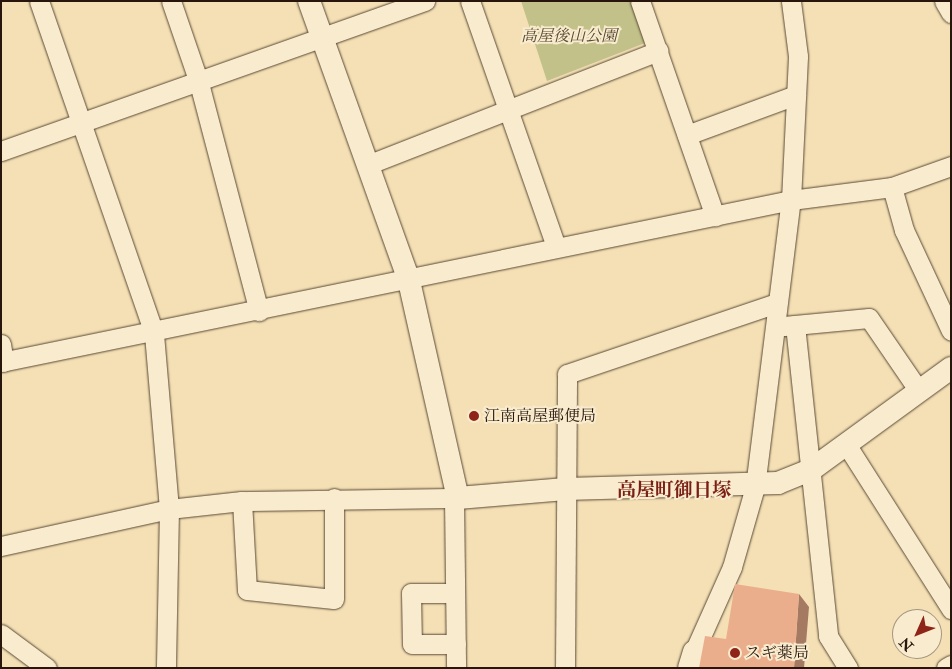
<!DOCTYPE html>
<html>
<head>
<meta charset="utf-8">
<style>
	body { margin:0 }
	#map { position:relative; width:952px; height:669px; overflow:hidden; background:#f4e0b4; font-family:"IM FELL Double Pica","Noto Serif JP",serif }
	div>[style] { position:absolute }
	.green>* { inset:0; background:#c1c189 }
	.roads { filter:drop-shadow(0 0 1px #5b4836) drop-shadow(0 0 1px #5b4836) }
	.minor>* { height:19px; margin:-9.5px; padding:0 9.5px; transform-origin:9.5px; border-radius:9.5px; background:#f8ebce }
	.tertiary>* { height:22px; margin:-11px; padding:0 11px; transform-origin:11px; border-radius:11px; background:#f8ebce }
	.shaded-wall>* { inset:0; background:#a47a62 }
	.building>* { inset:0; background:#ebae8c }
	.dots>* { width:14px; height:14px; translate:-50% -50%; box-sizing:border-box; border:2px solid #f8ebce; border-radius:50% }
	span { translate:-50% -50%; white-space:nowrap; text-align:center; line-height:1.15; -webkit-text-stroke:4px #f8ebce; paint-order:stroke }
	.park-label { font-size:16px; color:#564932; font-style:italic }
	.poi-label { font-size:16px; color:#28160c }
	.left { translate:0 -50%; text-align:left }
	.quarter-label { font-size:19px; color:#7a1f14; font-weight:700 }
	.frame { position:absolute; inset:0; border:2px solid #28160c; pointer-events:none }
	.north { position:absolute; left:892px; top:609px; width:50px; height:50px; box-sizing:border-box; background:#f8ebce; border:1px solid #a59680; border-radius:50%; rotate:226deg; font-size:14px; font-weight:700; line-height:20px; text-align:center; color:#28160c }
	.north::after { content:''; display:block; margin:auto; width:18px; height:22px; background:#8f2418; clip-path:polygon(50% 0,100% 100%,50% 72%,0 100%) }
</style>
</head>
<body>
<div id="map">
	<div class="green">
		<i style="clip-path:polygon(521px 1px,631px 1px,645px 43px,547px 81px)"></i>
	</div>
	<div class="roads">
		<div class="minor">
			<i style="left:39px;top:1px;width:352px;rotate:70.9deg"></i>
			<i style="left:154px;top:334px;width:176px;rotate:85.1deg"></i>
			<i style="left:169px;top:509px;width:159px;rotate:91.1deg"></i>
			<i style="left:171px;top:1px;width:87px;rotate:71.1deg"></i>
			<i style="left:199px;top:83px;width:236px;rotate:75.3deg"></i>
			<i style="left:470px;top:1px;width:261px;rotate:70.7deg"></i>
			<i style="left:640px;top:1px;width:228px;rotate:70.8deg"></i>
			<i style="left:944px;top:1px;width:14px;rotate:60deg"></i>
			<i style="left:687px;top:135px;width:116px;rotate:-20.2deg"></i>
			<i style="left:1px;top:151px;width:450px;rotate:-19.5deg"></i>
			<i style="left:367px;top:165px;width:313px;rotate:-21.4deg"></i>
			<i style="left:892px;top:187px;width:45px;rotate:74.4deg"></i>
			<i style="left:904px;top:230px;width:111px;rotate:65deg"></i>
			<i style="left:795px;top:325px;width:313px;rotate:83.9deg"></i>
			<i style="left:828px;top:636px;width:38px;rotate:58deg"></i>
			<i style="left:784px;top:326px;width:85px;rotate:-5.4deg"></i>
			<i style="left:869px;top:318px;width:88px;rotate:55.6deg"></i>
			<i style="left:1px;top:344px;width:18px;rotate:81deg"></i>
			<i style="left:1px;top:362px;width:806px;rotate:-11.59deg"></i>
			<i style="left:791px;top:200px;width:102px;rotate:-7.3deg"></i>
			<i style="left:892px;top:187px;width:63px;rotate:-19.6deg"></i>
			<i style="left:846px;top:444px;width:196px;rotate:57.5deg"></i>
			<i style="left:454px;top:498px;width:170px;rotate:89.3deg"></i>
			<i style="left:242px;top:501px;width:89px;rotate:86.8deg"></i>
			<i style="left:247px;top:590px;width:87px;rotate:5.9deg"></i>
			<i style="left:334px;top:599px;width:101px;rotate:-90deg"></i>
			<i style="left:1px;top:546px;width:172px;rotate:-12.4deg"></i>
			<i style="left:169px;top:509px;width:73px;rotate:-6.3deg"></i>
			<i style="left:242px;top:501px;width:216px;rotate:-0.8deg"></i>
			<i style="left:455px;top:593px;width:44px;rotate:180deg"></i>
			<i style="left:411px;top:593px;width:51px;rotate:88.9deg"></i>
			<i style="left:412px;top:644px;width:44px"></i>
			<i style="left:1px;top:634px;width:57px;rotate:36.5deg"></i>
			<i style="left:694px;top:652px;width:93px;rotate:-65.9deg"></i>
			<i style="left:732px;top:567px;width:83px;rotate:-74deg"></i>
			<i style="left:755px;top:487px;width:289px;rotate:-82.9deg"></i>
			<i style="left:791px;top:200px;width:144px;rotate:-87.2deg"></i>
			<i style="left:798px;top:56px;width:55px;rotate:-97.3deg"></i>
			<i style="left:565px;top:668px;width:294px;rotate:-89.6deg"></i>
			<i style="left:567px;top:374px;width:222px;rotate:-18.7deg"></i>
			<i style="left:946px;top:668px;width:6px;rotate:-31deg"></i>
		</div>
		<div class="tertiary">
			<i style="left:309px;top:1px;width:297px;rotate:70.3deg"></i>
			<i style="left:409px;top:281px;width:222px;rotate:77.3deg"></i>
			<i style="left:458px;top:498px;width:108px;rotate:-4.8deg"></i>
			<i style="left:566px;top:489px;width:212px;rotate:-1.6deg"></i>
			<i style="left:778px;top:483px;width:35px;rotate:-22deg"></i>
			<i style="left:811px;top:470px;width:173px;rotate:-36.1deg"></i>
			<i style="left:689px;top:668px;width:17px;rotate:-73deg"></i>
		</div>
	</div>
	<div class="shaded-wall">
		<i style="clip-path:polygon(799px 594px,809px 607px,804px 668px,794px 668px)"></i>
	</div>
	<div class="building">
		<i style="clip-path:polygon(735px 584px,799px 594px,794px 668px,699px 668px,705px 636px,726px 639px)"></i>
	</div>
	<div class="dots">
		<i style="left:474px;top:416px;background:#8f2418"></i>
		<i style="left:735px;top:653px;background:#8f2418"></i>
	</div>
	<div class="park-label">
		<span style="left:569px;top:36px">高屋後山公園</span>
	</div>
	<div class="poi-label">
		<span class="left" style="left:484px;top:416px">江南高屋郵便局</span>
		<span class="left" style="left:745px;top:653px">スギ薬局</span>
	</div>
	<div class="quarter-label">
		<span style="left:674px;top:491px">高屋町御日塚</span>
	</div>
	<div class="frame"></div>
	<div class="north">N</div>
</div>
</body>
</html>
